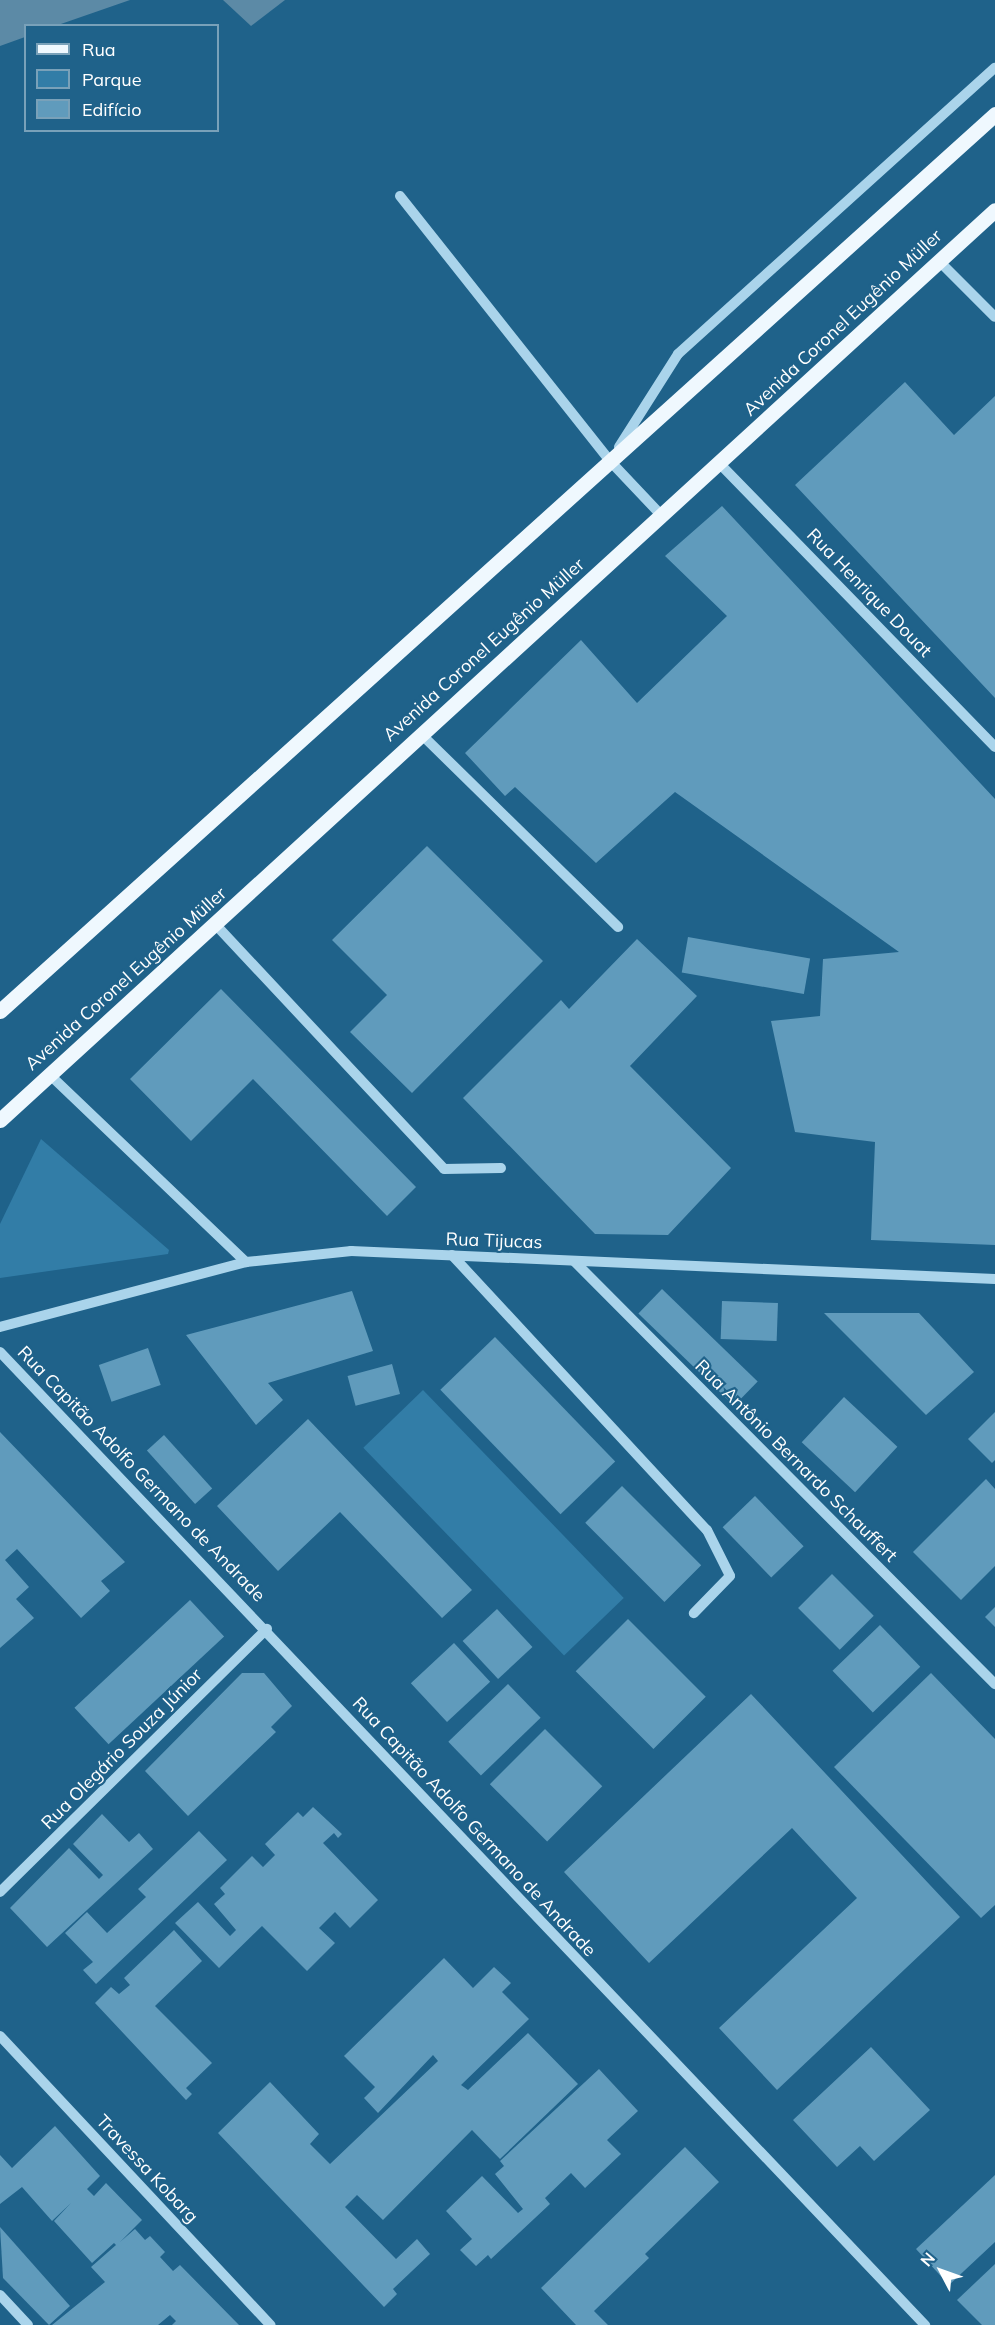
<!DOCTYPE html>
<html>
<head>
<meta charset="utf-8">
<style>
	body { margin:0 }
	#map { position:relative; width:995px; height:2325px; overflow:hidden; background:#1f628a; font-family:Mulish,sans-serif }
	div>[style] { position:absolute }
	.green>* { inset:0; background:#327da7; transform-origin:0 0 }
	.water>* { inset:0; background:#5c8aa6 }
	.building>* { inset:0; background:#609bbc; transform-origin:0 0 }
	.minor>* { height:10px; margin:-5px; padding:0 5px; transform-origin:5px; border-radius:5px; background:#aad4eb }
	.major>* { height:15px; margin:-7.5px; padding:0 7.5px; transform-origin:7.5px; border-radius:7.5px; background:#eff8fe }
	span { translate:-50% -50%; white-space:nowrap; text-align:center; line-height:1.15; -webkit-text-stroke:4.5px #1f628a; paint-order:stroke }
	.street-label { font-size:18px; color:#fff }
	.legend { position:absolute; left:24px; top:24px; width:195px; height:108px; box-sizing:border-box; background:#1f628a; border:2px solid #79a1b9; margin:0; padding:8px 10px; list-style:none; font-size:18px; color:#fff }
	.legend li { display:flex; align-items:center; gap:12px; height:30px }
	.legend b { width:30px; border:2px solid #79a1b9 }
	.north { position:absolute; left:911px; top:2241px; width:60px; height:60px; -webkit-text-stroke:4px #1f628a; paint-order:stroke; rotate:311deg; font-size:16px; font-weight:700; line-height:24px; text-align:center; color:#fff }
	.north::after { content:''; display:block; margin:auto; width:21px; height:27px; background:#fff; clip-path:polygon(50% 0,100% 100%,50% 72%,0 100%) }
</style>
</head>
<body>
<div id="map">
	<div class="green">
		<i style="clip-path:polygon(41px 1139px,169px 1250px,168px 1254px,0 1278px,0 1224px)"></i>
		<i style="left:423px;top:1390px;width:289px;height:83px;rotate:46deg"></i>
	</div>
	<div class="water">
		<i style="clip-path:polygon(0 0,130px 0,58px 25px,26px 26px,25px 37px,0 46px)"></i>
		<i style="clip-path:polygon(223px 0,285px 0,251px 26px)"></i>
	</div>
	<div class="building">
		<i style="clip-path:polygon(905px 382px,954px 435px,995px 396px,995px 698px,795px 485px)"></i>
		<i style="clip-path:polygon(722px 506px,995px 799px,995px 1245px,871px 1240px,875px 1142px,795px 1132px,771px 1021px,820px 1016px,823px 959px,899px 952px,675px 792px,596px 863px,515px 787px,505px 796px,465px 753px,581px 640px,637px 703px,727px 616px,665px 556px)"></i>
		<i style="clip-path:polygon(427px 846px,543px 961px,412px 1093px,350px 1032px,387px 995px,332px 940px)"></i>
		<i style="left:688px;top:937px;width:124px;height:36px;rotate:10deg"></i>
		<i style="clip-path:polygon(637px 939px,697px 996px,630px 1066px,731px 1168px,668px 1235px,595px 1234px,463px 1098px,561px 1000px,569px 1009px)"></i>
		<i style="clip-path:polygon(221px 989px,416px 1187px,387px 1216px,253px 1079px,191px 1141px,130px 1079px)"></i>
		<i style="left:662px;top:1289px;width:133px;height:34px;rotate:44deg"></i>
		<i style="clip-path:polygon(352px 1291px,373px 1351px,268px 1383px,283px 1400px,256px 1425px,186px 1335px)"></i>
		<i style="left:722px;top:1301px;width:56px;height:38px;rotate:2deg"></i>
		<i style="clip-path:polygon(824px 1313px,919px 1313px,974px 1372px,926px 1415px)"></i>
		<i style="left:495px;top:1337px;width:173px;height:76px;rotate:46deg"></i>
		<i style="left:148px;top:1348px;width:39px;height:52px;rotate:71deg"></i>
		<i style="left:392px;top:1364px;width:31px;height:46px;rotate:75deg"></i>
		<i style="left:844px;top:1397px;width:73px;height:62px;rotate:43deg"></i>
		<i style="clip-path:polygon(995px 1412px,995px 1460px,992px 1463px,968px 1439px)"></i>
		<i style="clip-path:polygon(308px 1419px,472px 1590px,442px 1618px,340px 1512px,278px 1571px,217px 1506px)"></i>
		<i style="clip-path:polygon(0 1432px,125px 1562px,101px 1581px,110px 1591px,81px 1618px,17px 1549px,5px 1560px,29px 1587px,16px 1599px,34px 1618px,0 1648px)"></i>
		<i style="left:164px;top:1435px;width:72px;height:23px;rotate:48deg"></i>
		<i style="clip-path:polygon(986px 1479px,995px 1489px,995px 1566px,961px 1600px,913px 1552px)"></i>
		<i style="left:622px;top:1486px;width:112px;height:52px;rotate:45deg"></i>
		<i style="left:755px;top:1496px;width:70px;height:45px;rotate:46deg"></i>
		<i style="left:832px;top:1574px;width:59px;height:48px;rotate:45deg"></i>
		<i style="left:190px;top:1600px;width:50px;height:158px;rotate:47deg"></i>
		<i style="clip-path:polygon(995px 1607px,995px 1627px,985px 1617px)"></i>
		<i style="left:497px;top:1609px;width:52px;height:47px;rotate:47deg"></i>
		<i style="left:628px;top:1619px;width:110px;height:74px;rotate:45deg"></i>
		<i style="left:880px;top:1625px;width:58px;height:66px;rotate:46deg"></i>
		<i style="left:454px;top:1643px;width:53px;height:59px;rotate:47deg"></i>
		<i style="clip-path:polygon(242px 1673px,264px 1673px,292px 1706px,271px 1727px,276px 1732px,188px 1816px,145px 1771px)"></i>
		<i style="clip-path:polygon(931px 1673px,995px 1739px,995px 1905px,981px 1918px,834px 1767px)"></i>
		<i style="left:508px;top:1684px;width:47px;height:83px;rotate:46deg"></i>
		<i style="clip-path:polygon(751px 1694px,960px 1917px,777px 2090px,719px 2028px,857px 1898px,792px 1828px,649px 1963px,564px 1872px)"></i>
		<i style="left:545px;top:1729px;width:81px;height:78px;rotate:45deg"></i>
		<i style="clip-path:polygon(313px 1807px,342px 1834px,338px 1838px,334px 1833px,323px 1843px,378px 1900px,350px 1928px,335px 1912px,319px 1928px,335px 1943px,307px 1971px,262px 1926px,219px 1968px,175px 1923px,198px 1902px,230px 1936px,236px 1930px,214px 1904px,225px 1894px,220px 1888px,252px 1856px,263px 1867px,275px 1855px,265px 1844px,298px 1812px,303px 1817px)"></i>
		<i style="clip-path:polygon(102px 1814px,129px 1842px,139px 1833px,153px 1849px,47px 1947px,10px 1908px,69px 1848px,99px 1879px,103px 1875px,73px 1844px)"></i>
		<i style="clip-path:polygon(199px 1831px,227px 1860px,96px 1984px,83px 1970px,93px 1962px,65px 1933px,87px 1912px,107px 1933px,146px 1897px,138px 1889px)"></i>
		<i style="clip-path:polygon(174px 1930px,202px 1961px,155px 2006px,212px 2063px,186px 2088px,192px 2094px,186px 2100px,95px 2003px,111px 1987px,119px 1994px,130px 1985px,124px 1978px)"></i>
		<i style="clip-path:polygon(444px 1958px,473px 1988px,494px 1967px,511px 1983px,502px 1992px,529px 2019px,461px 2085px,468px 2090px,528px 2033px,578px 2084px,500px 2159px,472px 2130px,383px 2220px,357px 2195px,345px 2207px,396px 2259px,417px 2239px,430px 2254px,393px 2289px,397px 2294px,384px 2307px,218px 2133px,270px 2082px,319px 2134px,310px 2144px,330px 2164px,438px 2061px,433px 2055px,378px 2113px,364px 2098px,375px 2087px,344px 2056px)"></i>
		<i style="clip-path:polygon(871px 2047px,930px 2110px,874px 2161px,860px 2146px,837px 2167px,793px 2120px)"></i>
		<i style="clip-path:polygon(599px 2069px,638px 2111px,607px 2140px,621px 2154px,585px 2188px,571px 2173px,545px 2198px,550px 2204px,491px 2259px,488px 2255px,476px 2266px,460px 2250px,472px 2239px,446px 2211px,482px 2176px,518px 2213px,523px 2209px,495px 2174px,504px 2166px,500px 2161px)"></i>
		<i style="clip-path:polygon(55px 2126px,100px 2176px,87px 2189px,94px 2196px,106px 2183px,142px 2220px,120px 2242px,135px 2229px,145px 2240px,150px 2236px,165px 2252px,160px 2257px,173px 2271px,180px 2265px,239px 2325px,172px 2325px,176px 2321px,170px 2315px,158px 2325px,52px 2325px,105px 2282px,91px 2267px,116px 2245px,114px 2243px,92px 2263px,54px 2221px,71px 2203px,52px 2221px,22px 2187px,0 2204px,0 2155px,12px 2168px)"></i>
		<i style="clip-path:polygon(685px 2147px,719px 2182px,645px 2254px,649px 2258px,594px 2311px,608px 2325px,576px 2325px,541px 2288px)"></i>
		<i style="clip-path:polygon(995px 2175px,995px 2242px,949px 2285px,916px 2249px)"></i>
		<i style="clip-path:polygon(0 2227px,70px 2306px,49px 2325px,3px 2278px)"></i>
		<i style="clip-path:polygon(995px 2264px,995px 2325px,982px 2325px,957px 2300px)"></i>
	</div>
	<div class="minor">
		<i style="left:400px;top:196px;width:338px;rotate:51.6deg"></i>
		<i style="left:610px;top:461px;width:74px;rotate:46.6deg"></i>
		<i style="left:939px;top:261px;width:79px;rotate:45deg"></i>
		<i style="left:619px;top:447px;width:110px;rotate:-57.6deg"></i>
		<i style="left:678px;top:354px;width:427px;rotate:-42.1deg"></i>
		<i style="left:719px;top:463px;width:396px;rotate:45.8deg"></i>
		<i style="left:421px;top:734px;width:276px;rotate:44.4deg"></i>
		<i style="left:215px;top:924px;width:335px;rotate:46.9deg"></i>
		<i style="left:444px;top:1169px;width:57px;rotate:-1deg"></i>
		<i style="left:50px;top:1075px;width:271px;rotate:43.7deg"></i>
		<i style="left:452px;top:1255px;width:375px;rotate:47.2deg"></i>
		<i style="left:707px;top:1530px;width:51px;rotate:63.4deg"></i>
		<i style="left:730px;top:1576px;width:52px;rotate:134.2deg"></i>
		<i style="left:574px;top:1261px;width:597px;rotate:45.14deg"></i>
		<i style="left:0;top:1327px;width:254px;rotate:-14.8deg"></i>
		<i style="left:246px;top:1262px;width:106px;rotate:-6deg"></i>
		<i style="left:351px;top:1251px;width:645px;rotate:2.49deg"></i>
		<i style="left:0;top:1352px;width:1343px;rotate:46.45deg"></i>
		<i style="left:0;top:1892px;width:375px;rotate:-44.6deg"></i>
		<i style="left:0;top:2036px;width:396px;rotate:46.9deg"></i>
		<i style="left:0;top:2295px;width:41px;rotate:47deg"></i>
	</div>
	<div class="major">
		<i style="left:0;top:1011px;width:1340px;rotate:-42.03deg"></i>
		<i style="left:0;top:1120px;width:1348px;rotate:-42.45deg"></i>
	</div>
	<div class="street-label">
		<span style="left:843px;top:323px;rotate:-43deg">Avenida Coronel Eugênio Müller</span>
		<span style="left:869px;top:593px;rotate:46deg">Rua Henrique Douat</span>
		<span style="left:484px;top:650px;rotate:-42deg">Avenida Coronel Eugênio Müller</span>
		<span style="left:126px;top:979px;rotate:-42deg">Avenida Coronel Eugênio Müller</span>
		<span style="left:494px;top:1241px;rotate:2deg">Rua Tijucas</span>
		<span style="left:796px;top:1461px;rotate:45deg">Rua Antônio Bernardo Schauffert</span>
		<span style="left:141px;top:1474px;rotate:46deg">Rua Capitão Adolfo Germano de Andrade</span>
		<span style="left:122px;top:1749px;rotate:-45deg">Rua Olegário Souza Júnior</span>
		<span style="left:474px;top:1827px;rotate:47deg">Rua Capitão Adolfo Germano de Andrade</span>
		<span style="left:147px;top:2169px;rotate:47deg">Travessa Kobarg</span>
	</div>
	<ul class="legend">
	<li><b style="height:8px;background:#eff8fe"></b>Rua</li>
	<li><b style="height:16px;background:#327da7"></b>Parque</li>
	<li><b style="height:16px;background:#609bbc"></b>Edifício</li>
	</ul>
	<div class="north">N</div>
</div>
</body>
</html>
